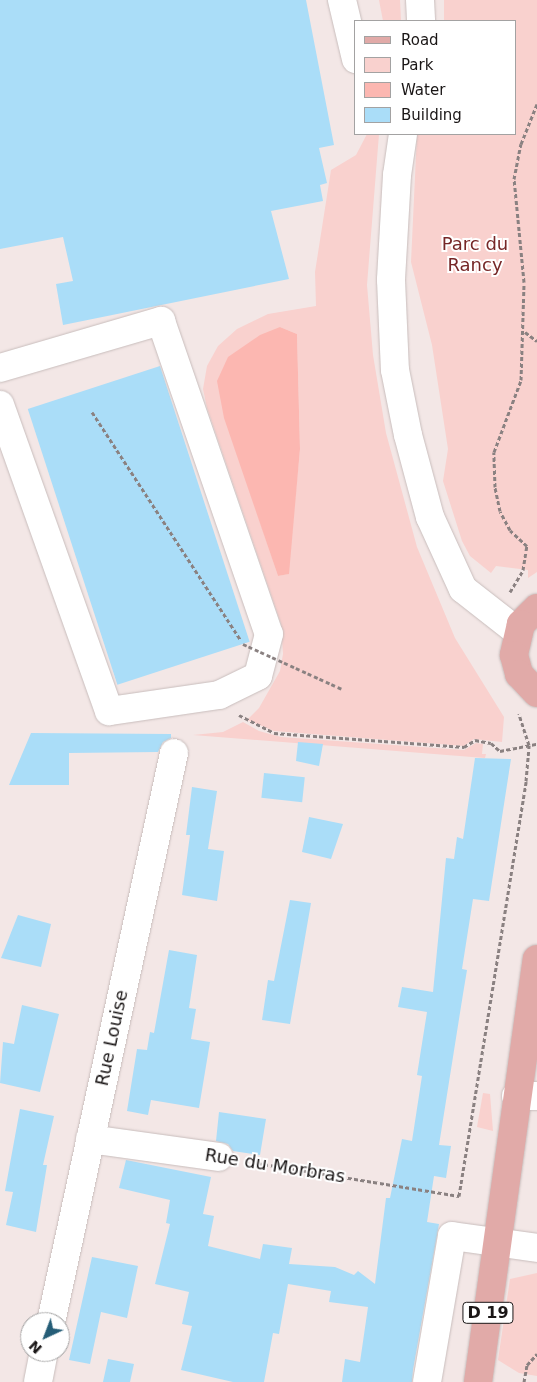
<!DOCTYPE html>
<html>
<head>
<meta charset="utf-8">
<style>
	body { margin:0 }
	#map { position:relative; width:537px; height:1382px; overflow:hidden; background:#f3e7e6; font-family:"DejaVu Sans",sans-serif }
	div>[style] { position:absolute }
	.green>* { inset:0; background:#f9d1ce }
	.water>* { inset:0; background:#fcb7b1 }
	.building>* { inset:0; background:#aaddf8; transform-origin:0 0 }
	.path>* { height:3px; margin-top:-1.5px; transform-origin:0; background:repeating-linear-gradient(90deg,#8a8181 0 4px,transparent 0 6.5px) }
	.roads { filter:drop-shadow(0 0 1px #c8bdbc) drop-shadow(0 0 1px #c8bdbc) }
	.minor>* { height:28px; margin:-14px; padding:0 14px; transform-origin:14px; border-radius:14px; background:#fff }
	.major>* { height:28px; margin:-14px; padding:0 14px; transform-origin:14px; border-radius:14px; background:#e1aaa8 }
	.path-bridge>* { height:3px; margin-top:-1.5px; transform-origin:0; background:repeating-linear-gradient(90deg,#8a8181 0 4px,transparent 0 6.5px) }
	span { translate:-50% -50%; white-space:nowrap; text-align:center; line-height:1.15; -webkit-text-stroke:4px #fff; paint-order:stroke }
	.shield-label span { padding:1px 4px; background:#fff; border:1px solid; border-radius:4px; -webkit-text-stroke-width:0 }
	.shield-label { font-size:16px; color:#1a1616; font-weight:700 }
	.park-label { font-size:18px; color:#762727 }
	.street-label { font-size:18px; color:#1a1616 }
	.legend { position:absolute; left:354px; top:20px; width:162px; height:115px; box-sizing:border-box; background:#fff; border:1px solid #a3a2a2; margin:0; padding:6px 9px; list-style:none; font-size:15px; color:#1a1616 }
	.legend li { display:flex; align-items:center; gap:10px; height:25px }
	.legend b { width:25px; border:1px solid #a3a2a2 }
	.north { position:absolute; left:20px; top:1312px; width:50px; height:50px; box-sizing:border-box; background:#fff; border:1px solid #a3a2a2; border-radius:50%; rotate:223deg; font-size:14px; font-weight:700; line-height:20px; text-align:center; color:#1a1616 }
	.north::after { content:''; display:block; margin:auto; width:18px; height:22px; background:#255d77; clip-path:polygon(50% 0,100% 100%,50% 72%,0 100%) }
</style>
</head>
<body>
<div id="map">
	<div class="green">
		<i style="clip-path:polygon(379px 0,400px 0,401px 21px,383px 21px)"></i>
		<i style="clip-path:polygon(444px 0,537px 0,537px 572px,528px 578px,528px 570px,496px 566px,491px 573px,470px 556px,462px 541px,443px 481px,448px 449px,432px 345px,411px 262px,417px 134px,516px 134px,516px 21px,444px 21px)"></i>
		<i style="clip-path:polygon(evenodd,367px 134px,379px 134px,367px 285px,373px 355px,386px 433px,417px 547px,455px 638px,504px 717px,502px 742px,474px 739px,464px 746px,274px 731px,247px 720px,259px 708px,280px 671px,283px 654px,281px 624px,207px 408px,203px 389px,207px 366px,218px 346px,237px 329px,268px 314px,316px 306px,315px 272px,331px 170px,356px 155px,367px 134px,280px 327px,297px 334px,300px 449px,288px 574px,278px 576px,243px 471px,280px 327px)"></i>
		<i style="clip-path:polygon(243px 722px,259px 731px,281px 737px,464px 750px,476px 743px,483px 744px,482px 754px,486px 754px,485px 758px,472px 757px,193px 735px,223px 732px)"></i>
		<i style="clip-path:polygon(483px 1093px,490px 1094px,493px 1131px,477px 1127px)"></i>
		<i style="clip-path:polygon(537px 1273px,537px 1376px,519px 1373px,498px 1360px,510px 1279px)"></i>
	</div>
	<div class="water">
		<i style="clip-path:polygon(280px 327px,297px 334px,300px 449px,289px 574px,278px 576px,224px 418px,217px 381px,228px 357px,260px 335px)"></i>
	</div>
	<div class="building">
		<i style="clip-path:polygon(0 0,306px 0,334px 145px,319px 148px,327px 183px,320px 185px,323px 201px,271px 211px,289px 279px,63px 325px,56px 284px,73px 281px,63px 237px,0 249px)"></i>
		<i style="left:160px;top:366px;width:290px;height:139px;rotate:72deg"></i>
		<i style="clip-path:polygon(31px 733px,171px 734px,171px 738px,163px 742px,158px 752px,69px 753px,69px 785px,9px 785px)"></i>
		<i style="clip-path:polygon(298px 742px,323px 744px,319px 766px,296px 761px)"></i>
		<i style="clip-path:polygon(475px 758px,511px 759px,489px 901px,473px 899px,462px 969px,467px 970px,463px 994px,439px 1145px,451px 1146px,446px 1178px,434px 1176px,427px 1222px,439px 1224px,413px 1370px,386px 1365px,413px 1370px,412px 1382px,342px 1382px,345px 1359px,360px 1362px,368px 1307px,329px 1302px,331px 1291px,288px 1284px,279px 1334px,273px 1333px,264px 1382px,233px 1382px,181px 1370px,192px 1326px,182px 1324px,189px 1292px,155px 1284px,170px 1224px,166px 1223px,170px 1200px,119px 1188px,126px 1160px,211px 1177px,203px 1214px,214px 1216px,208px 1246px,260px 1259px,263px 1244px,292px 1248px,289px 1264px,335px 1267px,354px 1275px,358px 1271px,375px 1284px,386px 1198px,390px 1198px,402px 1139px,412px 1141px,422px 1076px,417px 1075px,427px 1012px,398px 1007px,402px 987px,433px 992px,446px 858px,454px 859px,457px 837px,463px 839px)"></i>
		<i style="left:264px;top:773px;width:41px;height:25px;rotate:6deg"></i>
		<i style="clip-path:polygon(192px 787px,217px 791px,208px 849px,224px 851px,217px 901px,182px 895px,190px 835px,186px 835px)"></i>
		<i style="clip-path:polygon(309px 817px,343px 824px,331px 859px,302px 852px)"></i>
		<i style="clip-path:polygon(290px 900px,311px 903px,290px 1024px,262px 1020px,268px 980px,274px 981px)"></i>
		<i style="clip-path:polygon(18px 915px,51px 924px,41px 967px,1px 958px)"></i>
		<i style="clip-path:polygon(169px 950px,197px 955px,189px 1008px,196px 1009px,191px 1039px,210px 1042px,199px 1108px,151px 1100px,148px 1115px,127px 1111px,137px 1049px,147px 1050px,150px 1032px,154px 1033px)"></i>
		<i style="clip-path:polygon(22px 1005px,59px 1014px,40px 1092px,0 1083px,3px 1042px,14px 1044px)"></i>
		<i style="clip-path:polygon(20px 1109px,54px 1116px,43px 1165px,47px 1165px,36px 1232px,6px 1225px,13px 1192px,5px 1191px)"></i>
		<i style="clip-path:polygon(219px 1112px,266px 1119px,260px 1155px,233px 1151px,228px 1144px,216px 1141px)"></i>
		<i style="clip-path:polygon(92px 1257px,138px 1266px,127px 1318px,101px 1312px,90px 1364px,69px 1360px)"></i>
		<i style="clip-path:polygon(108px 1359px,134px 1364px,130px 1382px,103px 1382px)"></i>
	</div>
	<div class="path">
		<i style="left:525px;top:332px;width:15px;rotate:37deg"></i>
		<i style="left:92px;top:412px;width:271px;rotate:56.9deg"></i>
		<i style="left:510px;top:592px;width:26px;rotate:-59deg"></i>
		<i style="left:523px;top:570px;width:24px;rotate:-81deg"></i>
		<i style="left:527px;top:546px;width:23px;rotate:-137deg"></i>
		<i style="left:510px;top:530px;width:21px;rotate:-118deg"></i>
		<i style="left:500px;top:511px;width:25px;rotate:-102deg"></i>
		<i style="left:495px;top:487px;width:35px;rotate:-92deg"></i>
		<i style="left:494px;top:452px;width:77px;rotate:-69.4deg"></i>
		<i style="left:521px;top:380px;width:98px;rotate:-88.2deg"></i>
		<i style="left:524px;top:282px;width:103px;rotate:-95.5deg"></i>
		<i style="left:514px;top:179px;width:36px;rotate:-79deg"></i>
		<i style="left:521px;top:144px;width:43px;rotate:-68.2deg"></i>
		<i style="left:239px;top:715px;width:39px;rotate:27deg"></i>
		<i style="left:274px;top:733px;width:191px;rotate:4.2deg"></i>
		<i style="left:464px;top:747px;width:13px;rotate:-32deg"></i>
		<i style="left:475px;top:740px;width:16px;rotate:11deg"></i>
		<i style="left:491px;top:743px;width:12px;rotate:42deg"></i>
		<i style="left:500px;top:751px;width:38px;rotate:-11deg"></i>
		<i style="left:245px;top:1161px;width:217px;rotate:9.3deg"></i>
		<i style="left:459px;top:1196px;width:420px;rotate:-80.8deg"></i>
		<i style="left:526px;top:781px;width:36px;rotate:-85deg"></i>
		<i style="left:529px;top:745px;width:33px;rotate:-108deg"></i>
		<i style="left:524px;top:1382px;width:17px;rotate:-80deg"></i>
		<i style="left:527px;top:1365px;width:15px;rotate:-48deg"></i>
	</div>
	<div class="roads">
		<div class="minor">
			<i style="left:342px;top:0;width:61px;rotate:76.7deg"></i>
			<i style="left:420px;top:0;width:21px;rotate:87deg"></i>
			<i style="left:403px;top:134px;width:41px;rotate:98.3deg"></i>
			<i style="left:397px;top:175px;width:105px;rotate:93.3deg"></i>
			<i style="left:391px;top:280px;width:90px;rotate:87.5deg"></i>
			<i style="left:395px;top:370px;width:66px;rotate:78.7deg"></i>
			<i style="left:408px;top:435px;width:85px;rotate:75deg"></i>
			<i style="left:430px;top:517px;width:79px;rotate:65.4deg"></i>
			<i style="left:463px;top:589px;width:70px;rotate:38deg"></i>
			<i style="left:0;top:368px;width:168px;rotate:-16.3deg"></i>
			<i style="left:161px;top:321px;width:331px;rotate:71deg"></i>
			<i style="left:269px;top:634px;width:43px;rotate:104.7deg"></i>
			<i style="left:258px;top:676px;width:43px;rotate:154deg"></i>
			<i style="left:219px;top:695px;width:111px;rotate:171.7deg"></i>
			<i style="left:109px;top:711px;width:325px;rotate:-109.6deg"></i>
			<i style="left:516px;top:1096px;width:21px"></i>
			<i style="left:90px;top:1139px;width:130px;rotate:7.9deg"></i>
			<i style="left:51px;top:1322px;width:582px;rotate:-77.8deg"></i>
			<i style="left:38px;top:1382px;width:31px;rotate:-79deg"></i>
			<i style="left:427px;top:1382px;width:148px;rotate:-80.3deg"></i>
			<i style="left:452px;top:1236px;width:86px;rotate:8deg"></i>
		</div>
		<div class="major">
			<i style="left:537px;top:608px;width:23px;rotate:135deg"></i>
			<i style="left:521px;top:624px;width:32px;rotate:103deg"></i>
			<i style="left:514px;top:655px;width:20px;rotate:75deg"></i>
			<i style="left:519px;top:674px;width:26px;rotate:47deg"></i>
			<i style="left:478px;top:1382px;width:427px;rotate:-82.1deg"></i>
		</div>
	</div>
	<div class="path-bridge">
		<i style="left:243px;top:644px;width:109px;rotate:24.4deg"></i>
	</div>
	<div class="shield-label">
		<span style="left:488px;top:1313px">D 19</span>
	</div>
	<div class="park-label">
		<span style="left:475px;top:255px">Parc du<br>Rancy</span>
	</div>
	<div class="street-label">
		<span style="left:112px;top:1038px;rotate:-78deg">Rue Louise</span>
		<span style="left:275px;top:1166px;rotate:9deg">Rue du Morbras</span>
	</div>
	<ul class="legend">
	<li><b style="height:6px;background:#e1aaa8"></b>Road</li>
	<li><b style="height:14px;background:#f9d1ce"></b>Park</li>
	<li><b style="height:14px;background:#fcb7b1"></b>Water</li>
	<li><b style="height:14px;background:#aaddf8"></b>Building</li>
	</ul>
	<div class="north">N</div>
</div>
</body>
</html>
